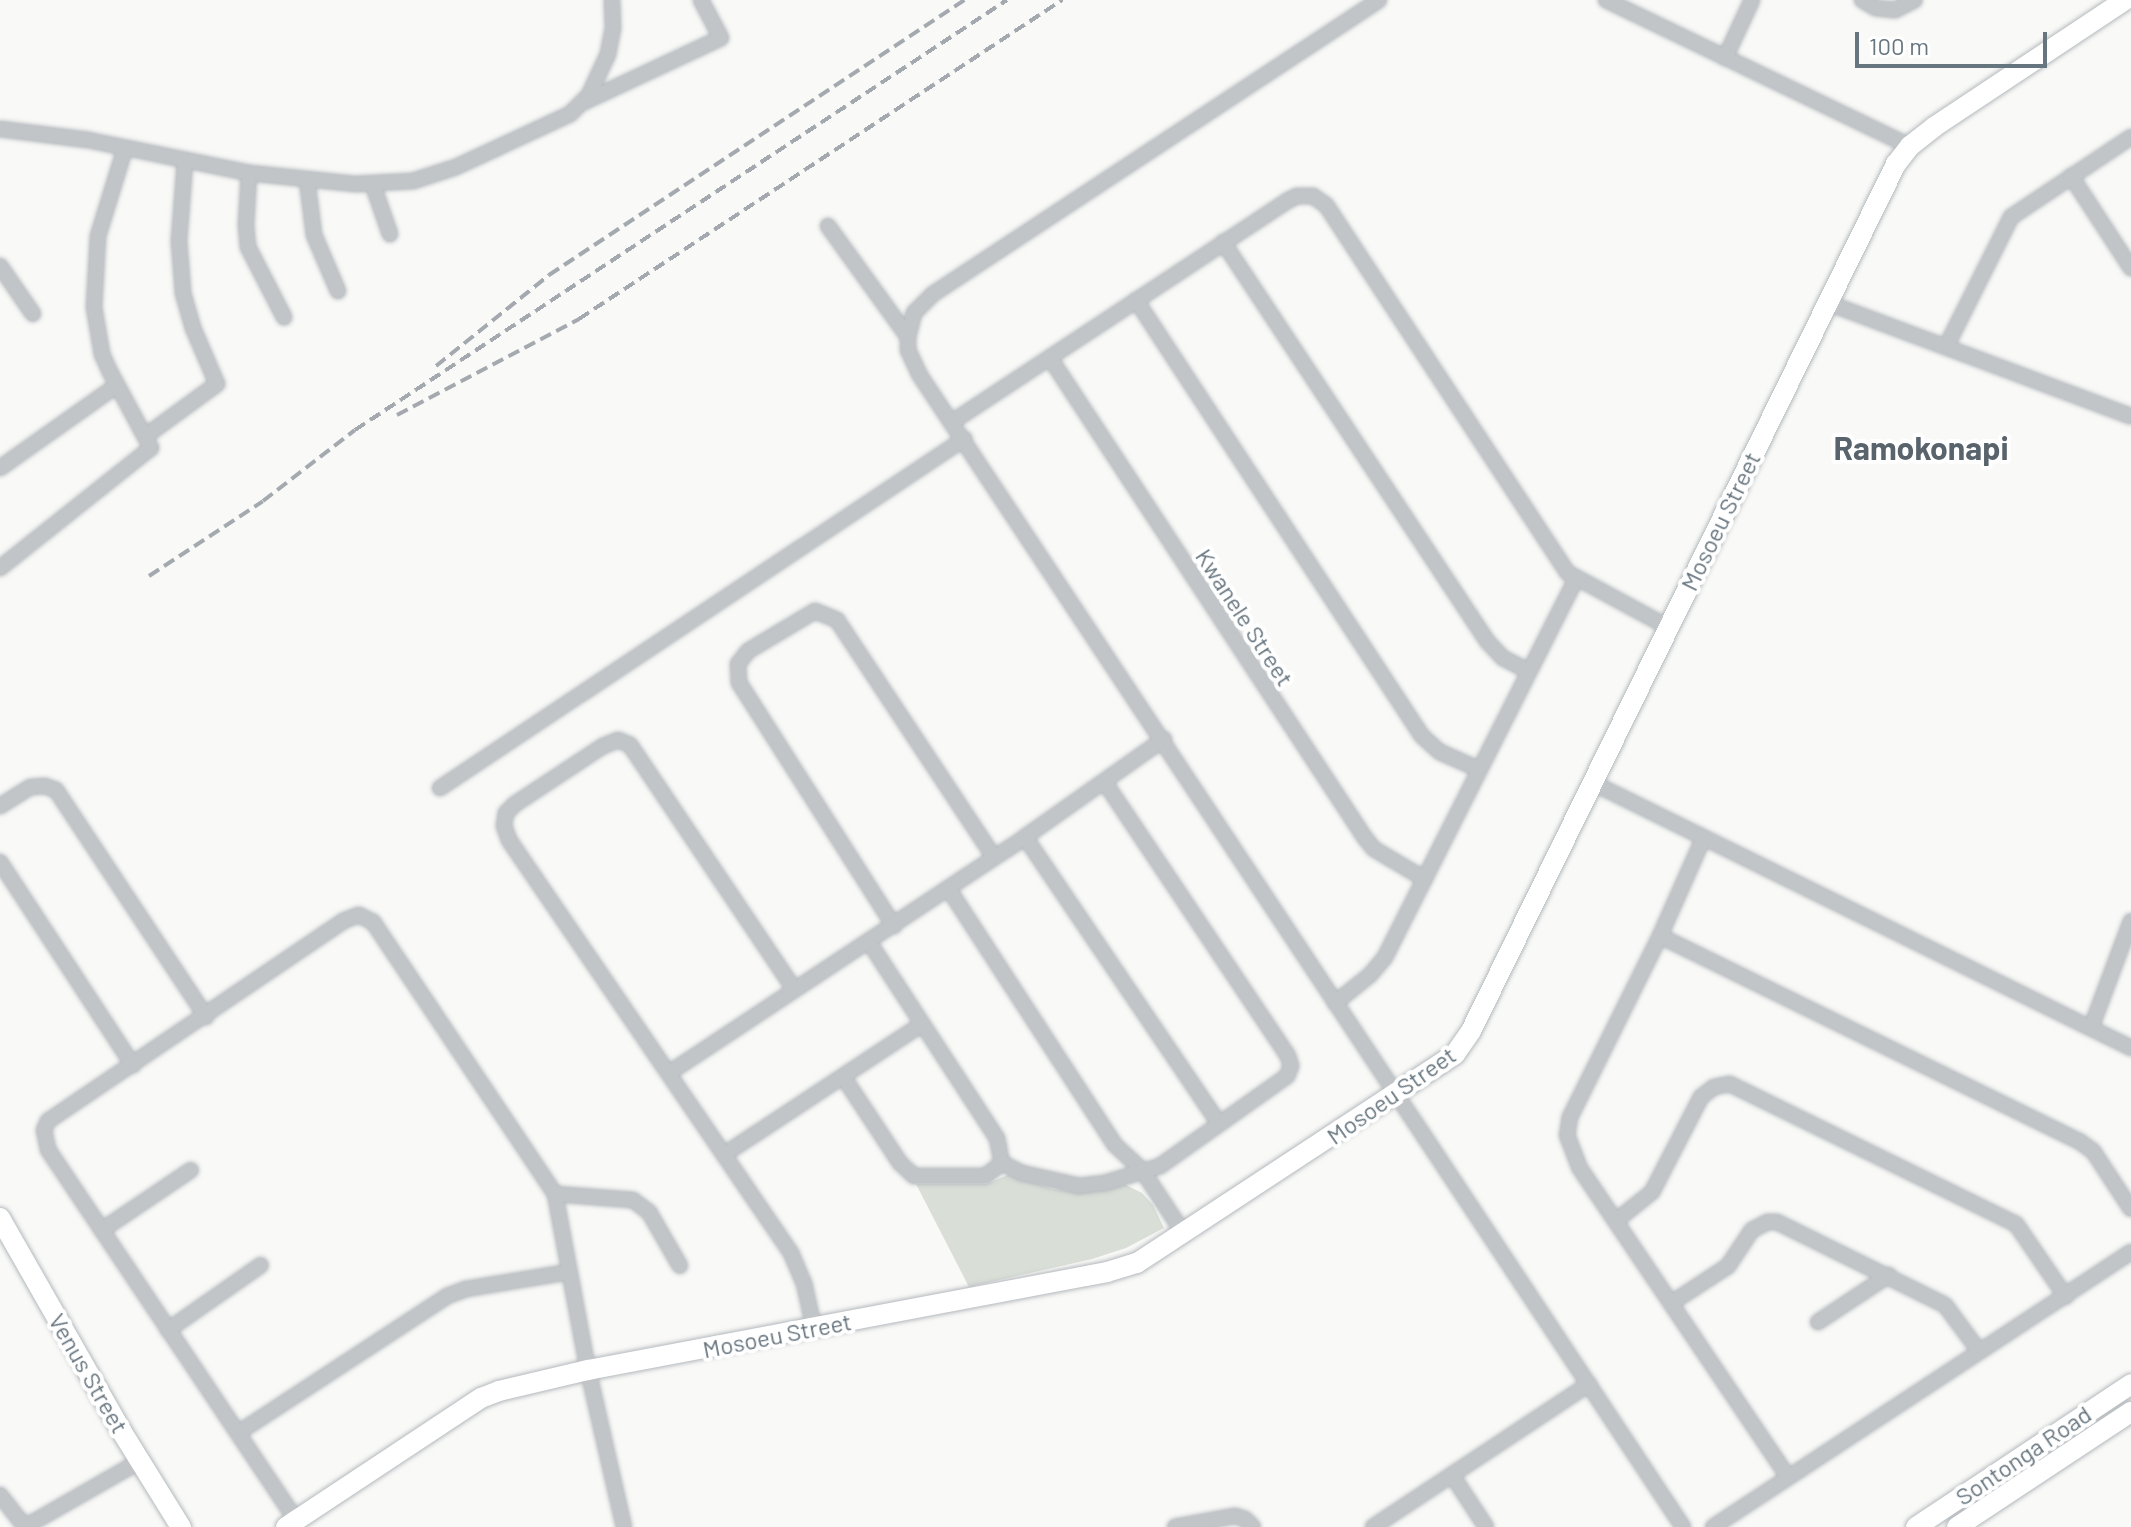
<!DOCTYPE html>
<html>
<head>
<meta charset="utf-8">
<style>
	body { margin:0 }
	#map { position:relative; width:2131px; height:1527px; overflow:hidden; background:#f9f9f7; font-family:Barlow,sans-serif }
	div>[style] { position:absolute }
	.green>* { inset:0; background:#d9ded7 }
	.roads { filter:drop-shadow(0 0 2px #b4b9bd) drop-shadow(0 0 2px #b4b9bd) }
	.street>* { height:14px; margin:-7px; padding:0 7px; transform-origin:7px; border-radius:7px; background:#c1c5c8 }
	.secondary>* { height:20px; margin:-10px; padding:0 10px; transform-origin:10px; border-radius:10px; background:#fff }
	.rail>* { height:4px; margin-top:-2px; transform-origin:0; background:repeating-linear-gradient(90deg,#a3a9ae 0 12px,transparent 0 18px) }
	span { translate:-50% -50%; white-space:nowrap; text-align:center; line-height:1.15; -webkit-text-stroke:8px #fff; paint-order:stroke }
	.street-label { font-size:24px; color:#67757f }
	.district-label { font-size:32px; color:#59636b; font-weight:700 }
	.scale { position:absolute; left:1855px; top:32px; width:192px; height:36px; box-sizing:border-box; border:4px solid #67757f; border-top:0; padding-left:10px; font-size:24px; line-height:28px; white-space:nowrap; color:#67757f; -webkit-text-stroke:6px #fff; paint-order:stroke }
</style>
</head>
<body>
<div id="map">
	<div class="green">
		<i style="clip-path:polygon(1010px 1174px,1052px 1189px,1077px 1192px,1124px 1184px,1142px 1193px,1153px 1205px,1164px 1228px,1126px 1248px,1092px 1259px,969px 1287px,916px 1184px,986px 1184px)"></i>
	</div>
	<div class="roads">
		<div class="street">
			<i style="left:1606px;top:0;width:337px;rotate:25.7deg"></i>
			<i style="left:1862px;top:0;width:16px;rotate:30deg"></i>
			<i style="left:1876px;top:8px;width:19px;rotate:6deg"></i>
			<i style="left:1895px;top:10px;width:22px;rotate:-27deg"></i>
			<i style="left:1725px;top:58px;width:64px;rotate:-65deg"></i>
			<i style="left:582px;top:103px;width:153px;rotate:-25.1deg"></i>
			<i style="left:721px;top:38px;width:43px;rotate:-117.8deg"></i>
			<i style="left:0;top:129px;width:89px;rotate:7.1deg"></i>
			<i style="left:88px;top:140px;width:164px;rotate:11.6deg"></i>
			<i style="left:249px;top:173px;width:108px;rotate:5.9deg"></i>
			<i style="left:356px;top:184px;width:57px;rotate:-3deg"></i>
			<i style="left:413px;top:181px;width:45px;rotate:-18deg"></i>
			<i style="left:456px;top:167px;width:126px;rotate:-24.9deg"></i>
			<i style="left:570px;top:114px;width:27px;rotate:-45deg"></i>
			<i style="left:589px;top:95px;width:45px;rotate:-65.1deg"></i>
			<i style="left:608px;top:54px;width:25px;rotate:-79deg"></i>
			<i style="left:613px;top:29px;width:29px;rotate:-92deg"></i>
			<i style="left:249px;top:173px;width:52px;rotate:93.3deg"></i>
			<i style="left:246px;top:225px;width:22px;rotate:85deg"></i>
			<i style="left:248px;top:247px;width:79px;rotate:62.8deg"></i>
			<i style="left:2071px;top:176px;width:110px;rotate:56.9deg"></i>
			<i style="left:307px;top:180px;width:55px;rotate:82.7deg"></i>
			<i style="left:314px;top:235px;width:61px;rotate:66.8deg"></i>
			<i style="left:373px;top:185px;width:52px;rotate:70.9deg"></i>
			<i style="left:828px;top:226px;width:137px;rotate:54.2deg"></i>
			<i style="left:908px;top:337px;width:13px;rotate:90deg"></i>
			<i style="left:908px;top:350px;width:26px;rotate:65deg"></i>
			<i style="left:919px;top:374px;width:1383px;rotate:56.47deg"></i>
			<i style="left:1223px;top:242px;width:478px;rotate:56.5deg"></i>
			<i style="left:1487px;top:641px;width:23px;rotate:47deg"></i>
			<i style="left:1503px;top:658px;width:28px;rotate:27deg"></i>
			<i style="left:0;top:266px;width:58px;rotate:55.5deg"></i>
			<i style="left:1136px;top:300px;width:521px;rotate:56.74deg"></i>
			<i style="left:1422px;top:736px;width:24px;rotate:42deg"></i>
			<i style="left:1440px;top:752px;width:42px;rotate:24.1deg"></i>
			<i style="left:1828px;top:303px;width:323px;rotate:20.5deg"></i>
			<i style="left:908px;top:337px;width:25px;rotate:-76deg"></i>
			<i style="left:914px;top:313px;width:27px;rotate:-45deg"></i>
			<i style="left:933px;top:294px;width:534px;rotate:-33.39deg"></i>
			<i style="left:1946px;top:347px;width:145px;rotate:-63.4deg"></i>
			<i style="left:2011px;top:217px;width:144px;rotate:-33.7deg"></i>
			<i style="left:1050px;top:358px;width:574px;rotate:56.73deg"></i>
			<i style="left:1365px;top:838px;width:14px;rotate:51deg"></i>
			<i style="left:1374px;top:849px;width:59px;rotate:30.5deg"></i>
			<i style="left:952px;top:422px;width:404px;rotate:-33.4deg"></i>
			<i style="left:1289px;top:200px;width:9px;rotate:-27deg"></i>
			<i style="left:1297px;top:196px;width:16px"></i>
			<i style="left:1313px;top:196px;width:16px;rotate:35deg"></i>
			<i style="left:1326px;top:205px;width:440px;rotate:56.7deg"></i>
			<i style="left:1568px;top:573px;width:114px;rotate:28.4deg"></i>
			<i style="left:147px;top:435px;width:87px;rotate:-36.1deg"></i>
			<i style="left:217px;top:384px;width:61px;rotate:-113.2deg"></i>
			<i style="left:193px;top:328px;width:37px;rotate:-106deg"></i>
			<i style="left:183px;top:292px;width:51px;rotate:-94.5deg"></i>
			<i style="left:179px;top:241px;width:80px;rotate:-85.7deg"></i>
			<i style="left:0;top:468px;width:142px;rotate:-35.3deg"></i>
			<i style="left:0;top:568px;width:193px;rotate:-38.5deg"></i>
			<i style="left:151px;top:448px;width:86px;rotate:-118.3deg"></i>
			<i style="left:110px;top:372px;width:20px;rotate:-114deg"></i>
			<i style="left:102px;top:354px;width:48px;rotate:-99.7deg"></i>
			<i style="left:94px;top:307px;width:71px;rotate:-86.8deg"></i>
			<i style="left:98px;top:236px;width:92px;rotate:-72.9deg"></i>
			<i style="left:1593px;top:783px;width:600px;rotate:26.22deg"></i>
			<i style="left:440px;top:788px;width:630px;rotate:-33.66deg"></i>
			<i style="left:0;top:806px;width:36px;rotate:-32deg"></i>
			<i style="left:31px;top:787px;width:14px;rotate:-4deg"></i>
			<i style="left:45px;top:786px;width:12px;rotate:20deg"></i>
			<i style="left:56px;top:790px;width:272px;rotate:56.5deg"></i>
			<i style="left:1025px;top:837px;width:346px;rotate:55.9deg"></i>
			<i style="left:1703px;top:839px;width:106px;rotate:113.9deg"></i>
			<i style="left:1660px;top:936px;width:202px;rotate:116.4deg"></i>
			<i style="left:1570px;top:1117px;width:18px;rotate:99deg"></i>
			<i style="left:1567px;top:1135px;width:34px;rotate:69deg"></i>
			<i style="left:1579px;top:1167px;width:374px;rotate:56deg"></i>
			<i style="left:0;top:862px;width:243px;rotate:56.8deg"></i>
			<i style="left:948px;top:888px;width:306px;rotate:57deg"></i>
			<i style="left:1115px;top:1145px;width:37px;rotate:43deg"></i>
			<i style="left:1142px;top:1170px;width:77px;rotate:56.7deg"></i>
			<i style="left:894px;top:926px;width:288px;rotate:-122.5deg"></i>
			<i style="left:739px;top:683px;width:19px;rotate:-93deg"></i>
			<i style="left:738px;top:664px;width:16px;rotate:-52deg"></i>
			<i style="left:748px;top:651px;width:78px;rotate:-30.8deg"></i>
			<i style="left:815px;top:611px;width:24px;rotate:22deg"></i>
			<i style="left:837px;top:620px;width:284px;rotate:56.5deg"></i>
			<i style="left:1660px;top:936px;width:466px;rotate:26.1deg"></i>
			<i style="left:2079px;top:1141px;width:17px;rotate:36deg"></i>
			<i style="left:2093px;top:1151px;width:69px;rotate:56.8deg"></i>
			<i style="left:869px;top:942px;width:234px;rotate:56.9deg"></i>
			<i style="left:997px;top:1138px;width:25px;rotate:79deg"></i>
			<i style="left:794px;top:989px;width:294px;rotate:-123.9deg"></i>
			<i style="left:630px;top:745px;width:13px;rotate:-157deg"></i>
			<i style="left:618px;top:740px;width:16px;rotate:158deg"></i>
			<i style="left:603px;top:746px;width:105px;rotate:146.6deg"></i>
			<i style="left:515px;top:804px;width:13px;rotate:135deg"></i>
			<i style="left:506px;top:813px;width:13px;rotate:99deg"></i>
			<i style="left:504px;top:826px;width:15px;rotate:70deg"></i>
			<i style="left:509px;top:840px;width:500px;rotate:55.67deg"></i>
			<i style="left:791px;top:1253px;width:33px;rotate:67deg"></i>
			<i style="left:804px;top:1283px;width:46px;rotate:77.5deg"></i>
			<i style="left:1335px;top:1003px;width:45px;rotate:-38.7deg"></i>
			<i style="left:1370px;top:975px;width:23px;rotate:-50deg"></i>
			<i style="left:1385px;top:957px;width:424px;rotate:-63.2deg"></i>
			<i style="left:2091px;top:1028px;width:114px;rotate:-69.5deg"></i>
			<i style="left:669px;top:1073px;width:427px;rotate:-33.5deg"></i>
			<i style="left:1025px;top:837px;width:170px;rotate:-35.2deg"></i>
			<i style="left:844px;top:1078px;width:102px;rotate:56.6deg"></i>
			<i style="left:900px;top:1163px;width:19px;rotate:43deg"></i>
			<i style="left:914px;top:1176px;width:71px"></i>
			<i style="left:985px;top:1176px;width:21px;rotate:-37deg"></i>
			<i style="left:1002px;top:1163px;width:22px;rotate:27deg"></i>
			<i style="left:1022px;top:1173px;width:58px;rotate:12.8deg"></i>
			<i style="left:1079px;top:1186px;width:26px;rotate:-7deg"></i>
			<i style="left:1105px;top:1183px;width:58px;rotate:-17.2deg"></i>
			<i style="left:1160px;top:1166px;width:156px;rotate:-35.3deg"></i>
			<i style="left:1287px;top:1076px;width:11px;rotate:-68deg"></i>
			<i style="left:1291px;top:1066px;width:10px;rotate:-107deg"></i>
			<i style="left:1288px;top:1056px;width:329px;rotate:-123.8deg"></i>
			<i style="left:725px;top:1154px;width:235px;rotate:-33.4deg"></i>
			<i style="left:555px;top:1194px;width:78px;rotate:4.4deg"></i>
			<i style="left:633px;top:1200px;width:20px;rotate:37deg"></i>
			<i style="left:649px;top:1212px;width:62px;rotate:60.1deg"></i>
			<i style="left:1617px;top:1220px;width:45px;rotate:-38.7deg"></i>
			<i style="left:1652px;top:1192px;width:107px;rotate:-62.7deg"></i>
			<i style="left:1701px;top:1097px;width:16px;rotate:-38deg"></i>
			<i style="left:1714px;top:1087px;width:16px;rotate:-11deg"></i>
			<i style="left:1730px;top:1084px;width:318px;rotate:26.1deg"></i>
			<i style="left:2016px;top:1224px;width:88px;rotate:55.6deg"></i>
			<i style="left:102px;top:1230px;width:107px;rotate:-34deg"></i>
			<i style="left:1673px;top:1302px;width:66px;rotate:-33.2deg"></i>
			<i style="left:1728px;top:1266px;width:43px;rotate:-56.3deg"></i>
			<i style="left:1752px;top:1230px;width:18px;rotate:-27deg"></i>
			<i style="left:1768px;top:1222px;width:9px"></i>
			<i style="left:1777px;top:1222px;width:187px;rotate:26.3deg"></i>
			<i style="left:1945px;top:1305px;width:57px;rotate:53.5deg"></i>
			<i style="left:1818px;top:1322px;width:85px;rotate:-33.5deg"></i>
			<i style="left:168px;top:1330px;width:113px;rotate:-35deg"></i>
			<i style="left:238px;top:1433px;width:250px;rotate:-33.2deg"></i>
			<i style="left:447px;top:1296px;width:20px;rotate:-20deg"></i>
			<i style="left:466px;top:1289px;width:104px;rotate:-9.4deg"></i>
			<i style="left:1452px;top:1475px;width:62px;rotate:56.8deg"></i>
			<i style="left:0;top:1495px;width:36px;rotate:52deg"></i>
			<i style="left:22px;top:1523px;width:8px;rotate:7deg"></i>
			<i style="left:30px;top:1524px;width:127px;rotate:-29.8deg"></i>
			<i style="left:296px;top:1520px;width:446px;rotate:-123.8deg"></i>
			<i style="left:48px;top:1149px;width:19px;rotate:-102deg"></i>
			<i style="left:44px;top:1130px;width:10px;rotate:-66deg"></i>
			<i style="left:48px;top:1121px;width:356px;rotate:-34.1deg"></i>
			<i style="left:343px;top:921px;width:17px;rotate:-21deg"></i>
			<i style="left:359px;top:915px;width:16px;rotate:27deg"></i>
			<i style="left:373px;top:922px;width:327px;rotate:56.2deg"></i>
			<i style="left:555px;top:1194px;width:179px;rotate:79.4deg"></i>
			<i style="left:588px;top:1370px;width:161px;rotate:77.1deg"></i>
			<i style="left:1175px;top:1527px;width:61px;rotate:-10.4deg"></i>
			<i style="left:1235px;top:1516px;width:10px;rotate:17deg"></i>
			<i style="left:1245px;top:1519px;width:11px;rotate:45deg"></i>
			<i style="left:1373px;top:1527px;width:259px;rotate:-33.5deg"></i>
			<i style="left:1713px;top:1527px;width:500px;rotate:-33.34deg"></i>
		</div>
		<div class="secondary">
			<i style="left:0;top:1218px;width:246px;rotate:60.3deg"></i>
			<i style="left:122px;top:1432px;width:112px;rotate:58.2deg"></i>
			<i style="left:286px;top:1527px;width:234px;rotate:-33.5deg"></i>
			<i style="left:481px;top:1398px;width:19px;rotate:-21deg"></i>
			<i style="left:499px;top:1391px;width:91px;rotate:-13.3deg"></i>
			<i style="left:588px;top:1370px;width:528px;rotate:-10.69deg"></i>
			<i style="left:1107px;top:1272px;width:31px;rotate:-17deg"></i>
			<i style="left:1137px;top:1263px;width:381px;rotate:-33.3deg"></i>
			<i style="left:1455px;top:1054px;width:28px;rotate:-55deg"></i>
			<i style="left:1471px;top:1031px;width:966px;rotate:-63.89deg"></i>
			<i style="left:1896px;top:164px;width:23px;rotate:-52deg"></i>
			<i style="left:1910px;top:146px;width:31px;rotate:-38deg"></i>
			<i style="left:1934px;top:127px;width:229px;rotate:-33.6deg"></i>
			<i style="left:1916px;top:1527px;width:258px;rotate:-33.6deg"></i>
			<i style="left:1957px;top:1527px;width:209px;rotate:-33.5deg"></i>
		</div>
	</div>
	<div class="rail">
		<i style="left:436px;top:366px;width:145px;rotate:-38.8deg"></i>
		<i style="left:549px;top:275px;width:498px;rotate:-33.5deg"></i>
		<i style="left:397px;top:415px;width:206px;rotate:-27.8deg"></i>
		<i style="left:579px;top:319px;width:579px;rotate:-33.44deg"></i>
		<i style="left:149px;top:576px;width:136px;rotate:-33.3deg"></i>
		<i style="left:263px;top:501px;width:116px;rotate:-37.7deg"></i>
		<i style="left:355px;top:430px;width:781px;rotate:-33.41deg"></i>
	</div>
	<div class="street-label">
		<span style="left:1720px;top:521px;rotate:-64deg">Mosoeu Street</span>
		<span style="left:1245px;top:617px;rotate:57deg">Kwanele Street</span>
		<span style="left:1391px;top:1095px;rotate:-35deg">Mosoeu Street</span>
		<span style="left:777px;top:1335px;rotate:-11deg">Mosoeu Street</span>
		<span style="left:89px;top:1373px;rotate:60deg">Venus Street</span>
		<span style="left:2023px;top:1455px;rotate:-34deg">Sontonga Road</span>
	</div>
	<div class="district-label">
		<span style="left:1921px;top:447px">Ramokonapi</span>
	</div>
	<div class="scale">100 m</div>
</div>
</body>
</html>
